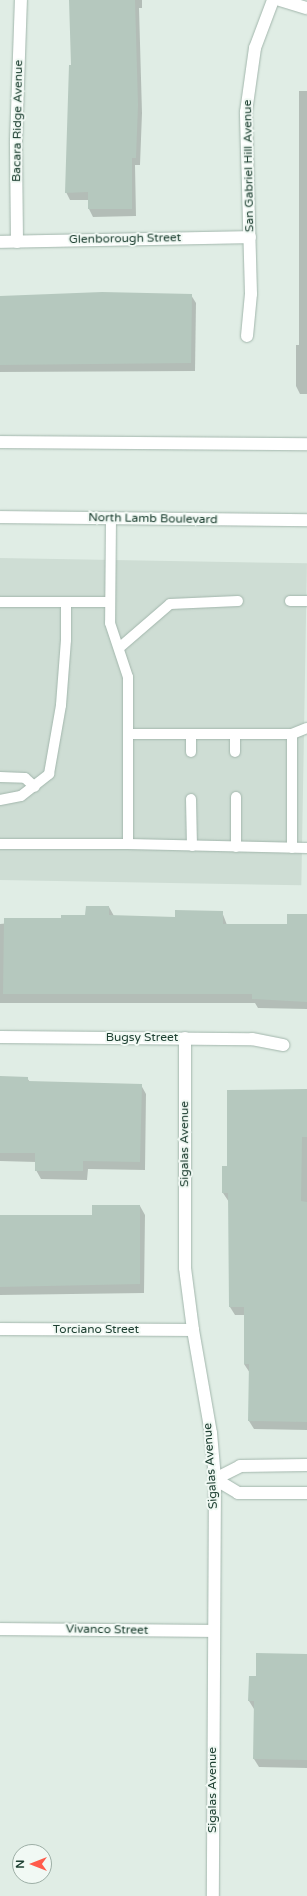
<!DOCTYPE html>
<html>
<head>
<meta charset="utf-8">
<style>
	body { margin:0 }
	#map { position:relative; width:307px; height:1896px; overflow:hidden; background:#e0ede5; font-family:"Varela Round",sans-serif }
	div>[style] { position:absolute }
	.built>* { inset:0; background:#ceddd4; transform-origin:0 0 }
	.shadow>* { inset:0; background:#0003 }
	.building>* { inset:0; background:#b5c8be }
	.roads { filter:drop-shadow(0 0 1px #a2b6ac) drop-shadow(0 0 1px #a2b6ac) }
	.service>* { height:10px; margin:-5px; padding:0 5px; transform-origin:5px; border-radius:5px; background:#fff }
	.minor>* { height:12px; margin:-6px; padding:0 6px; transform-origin:6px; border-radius:6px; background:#fff }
	.secondary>* { height:12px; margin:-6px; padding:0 6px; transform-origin:6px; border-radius:6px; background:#fff }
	span { translate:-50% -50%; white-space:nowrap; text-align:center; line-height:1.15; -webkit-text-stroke:4px #f1f9f4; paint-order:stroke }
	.street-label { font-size:12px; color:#1e4032 }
	.north { position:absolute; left:12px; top:1844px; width:40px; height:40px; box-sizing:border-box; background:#f1f9f4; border:1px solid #9dafa6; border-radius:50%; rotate:270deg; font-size:11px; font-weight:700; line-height:16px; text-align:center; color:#1e4032 }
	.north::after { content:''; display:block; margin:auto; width:14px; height:18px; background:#ff5c4c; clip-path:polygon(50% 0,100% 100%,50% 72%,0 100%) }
</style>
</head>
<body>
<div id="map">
	<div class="built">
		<i style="left:0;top:558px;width:307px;height:322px;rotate:1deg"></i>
	</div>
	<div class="shadow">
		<i style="clip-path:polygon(72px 0,142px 0,142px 8px,139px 8px,142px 113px,140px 165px,135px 165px,136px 216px,93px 217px,89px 209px,89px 200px,70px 200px,66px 192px,72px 66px)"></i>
		<i style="clip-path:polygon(299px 91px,307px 91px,307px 394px,300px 394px,296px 386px,296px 345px,299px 345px)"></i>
		<i style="clip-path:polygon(191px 295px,196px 303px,195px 371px,0 372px,0 297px)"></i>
		<i style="clip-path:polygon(109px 907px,114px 916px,176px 918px,222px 912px,227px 925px,288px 925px,307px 915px,307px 1009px,258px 1008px,255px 1003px,0 1003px,0 924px,86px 916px)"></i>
		<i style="clip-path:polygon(27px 1078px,30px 1082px,141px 1085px,146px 1094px,145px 1170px,88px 1169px,87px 1180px,41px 1179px,36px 1170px,36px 1162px,0 1161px,0 1086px)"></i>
		<i style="clip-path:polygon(307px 1090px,307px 1430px,254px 1429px,249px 1421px,250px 1373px,244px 1364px,244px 1315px,235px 1315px,230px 1307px,229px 1202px,223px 1193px,223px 1167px,228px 1168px)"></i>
		<i style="clip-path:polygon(140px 1206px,145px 1215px,144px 1293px,0 1295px,0 1216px,93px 1216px)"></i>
		<i style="clip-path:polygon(307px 1655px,307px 1768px,259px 1767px,254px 1759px,254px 1709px,249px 1701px,256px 1677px)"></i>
	</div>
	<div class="building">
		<i style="clip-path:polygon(69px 0,135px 0,138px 105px,136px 158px,132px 158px,132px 209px,88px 209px,88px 192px,65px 193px,69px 65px,71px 65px)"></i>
		<i style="clip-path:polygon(102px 292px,192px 294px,191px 363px,0 365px,0 296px)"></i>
		<i style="clip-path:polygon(86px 906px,109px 906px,109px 915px,175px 917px,175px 910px,223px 911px,223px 924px,287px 924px,287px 914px,307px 914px,307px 1002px,252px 999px,252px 994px,3px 994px,4px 918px,61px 918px,61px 915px,85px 915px)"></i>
		<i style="clip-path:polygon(0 1076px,28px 1077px,28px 1081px,142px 1084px,140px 1162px,83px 1161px,83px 1171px,35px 1171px,35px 1153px,0 1153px)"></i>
		<i style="clip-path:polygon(307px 1089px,307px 1137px,302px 1137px,301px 1201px,307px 1202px,307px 1422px,248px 1421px,249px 1364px,244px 1364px,244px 1307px,229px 1307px,228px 1193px,222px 1193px,222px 1166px,227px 1166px,227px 1090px)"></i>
		<i style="clip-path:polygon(92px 1205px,140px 1205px,140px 1284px,0 1287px,0 1215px,92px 1215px)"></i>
		<i style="clip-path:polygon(256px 1653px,307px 1654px,307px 1760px,253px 1759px,254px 1701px,248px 1701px,249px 1676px,256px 1676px)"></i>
	</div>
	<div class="roads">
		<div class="service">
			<i style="left:111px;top:518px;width:105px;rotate:90.5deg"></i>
			<i style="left:110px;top:623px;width:57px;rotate:71.6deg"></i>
			<i style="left:128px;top:677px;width:167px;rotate:90deg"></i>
			<i style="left:128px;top:844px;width:179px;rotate:1.3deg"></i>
			<i style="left:290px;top:601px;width:17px"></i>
			<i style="left:0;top:602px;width:110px"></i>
			<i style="left:119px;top:648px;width:67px;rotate:-40.8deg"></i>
			<i style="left:170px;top:604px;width:68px;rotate:-2.5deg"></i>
			<i style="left:128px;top:734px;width:164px"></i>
			<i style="left:292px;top:734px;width:114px;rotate:90deg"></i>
			<i style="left:191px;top:734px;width:18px;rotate:90deg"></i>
			<i style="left:235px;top:734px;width:18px;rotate:90deg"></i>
			<i style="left:292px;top:734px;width:16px;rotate:-22deg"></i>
			<i style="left:0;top:777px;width:25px;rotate:2deg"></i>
			<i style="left:25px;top:778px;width:13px;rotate:42deg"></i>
			<i style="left:236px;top:797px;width:50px;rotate:90deg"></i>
			<i style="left:191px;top:799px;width:47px;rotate:88.8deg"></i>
			<i style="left:0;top:800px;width:21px;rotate:-11deg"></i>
			<i style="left:21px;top:796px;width:36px;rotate:-38deg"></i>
			<i style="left:49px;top:774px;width:70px;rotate:-80.1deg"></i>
			<i style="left:61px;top:705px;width:65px;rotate:-85.6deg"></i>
			<i style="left:66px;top:640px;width:37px;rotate:-90deg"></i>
			<i style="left:0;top:844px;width:128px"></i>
		</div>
		<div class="minor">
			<i style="left:280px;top:0;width:28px;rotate:17deg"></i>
			<i style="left:0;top:242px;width:250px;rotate:-1.1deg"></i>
			<i style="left:17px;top:242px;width:101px;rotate:-90.6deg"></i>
			<i style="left:16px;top:141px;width:141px;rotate:-88deg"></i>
			<i style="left:247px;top:336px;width:42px;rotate:-84.6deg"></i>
			<i style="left:251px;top:294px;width:182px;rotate:-91.6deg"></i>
			<i style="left:246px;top:112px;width:65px;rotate:-82deg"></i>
			<i style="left:255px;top:48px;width:51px;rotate:-69.4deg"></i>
			<i style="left:0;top:1037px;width:252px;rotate:0.5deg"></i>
			<i style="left:252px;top:1039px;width:32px;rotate:11deg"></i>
			<i style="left:185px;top:1038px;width:230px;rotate:90deg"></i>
			<i style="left:185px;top:1268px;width:63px;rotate:82.6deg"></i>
			<i style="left:193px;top:1330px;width:105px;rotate:80.1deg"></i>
			<i style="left:211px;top:1433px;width:46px;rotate:85deg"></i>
			<i style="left:215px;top:1479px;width:417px;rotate:90.3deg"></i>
			<i style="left:0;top:1329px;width:193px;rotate:0.3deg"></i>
			<i style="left:215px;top:1479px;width:27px;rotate:31deg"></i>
			<i style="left:238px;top:1493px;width:69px"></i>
			<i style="left:215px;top:1479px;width:28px;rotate:-27deg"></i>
			<i style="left:240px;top:1466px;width:67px;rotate:-0.9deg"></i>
			<i style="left:0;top:1629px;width:214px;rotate:0.5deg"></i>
		</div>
		<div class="secondary">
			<i style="left:0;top:442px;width:307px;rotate:0.4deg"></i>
			<i style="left:0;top:517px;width:307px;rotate:0.6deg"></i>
		</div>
	</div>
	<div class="street-label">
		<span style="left:18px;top:121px;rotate:-89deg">Bacara Ridge Avenue</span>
		<span style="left:249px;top:166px;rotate:-91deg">San Gabriel Hill Avenue</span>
		<span style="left:125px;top:239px;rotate:-1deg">Glenborough Street</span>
		<span style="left:153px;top:519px;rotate:1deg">North Lamb Boulevard</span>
		<span style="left:142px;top:1038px">Bugsy Street</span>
		<span style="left:185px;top:1144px;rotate:-90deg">Sigalas Avenue</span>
		<span style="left:96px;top:1330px">Torciano Street</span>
		<span style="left:211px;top:1466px;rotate:-94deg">Sigalas Avenue</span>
		<span style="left:107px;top:1630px;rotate:1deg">Vivanco Street</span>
		<span style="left:213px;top:1790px;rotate:-90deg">Sigalas Avenue</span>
	</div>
	<div class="north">N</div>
</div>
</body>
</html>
